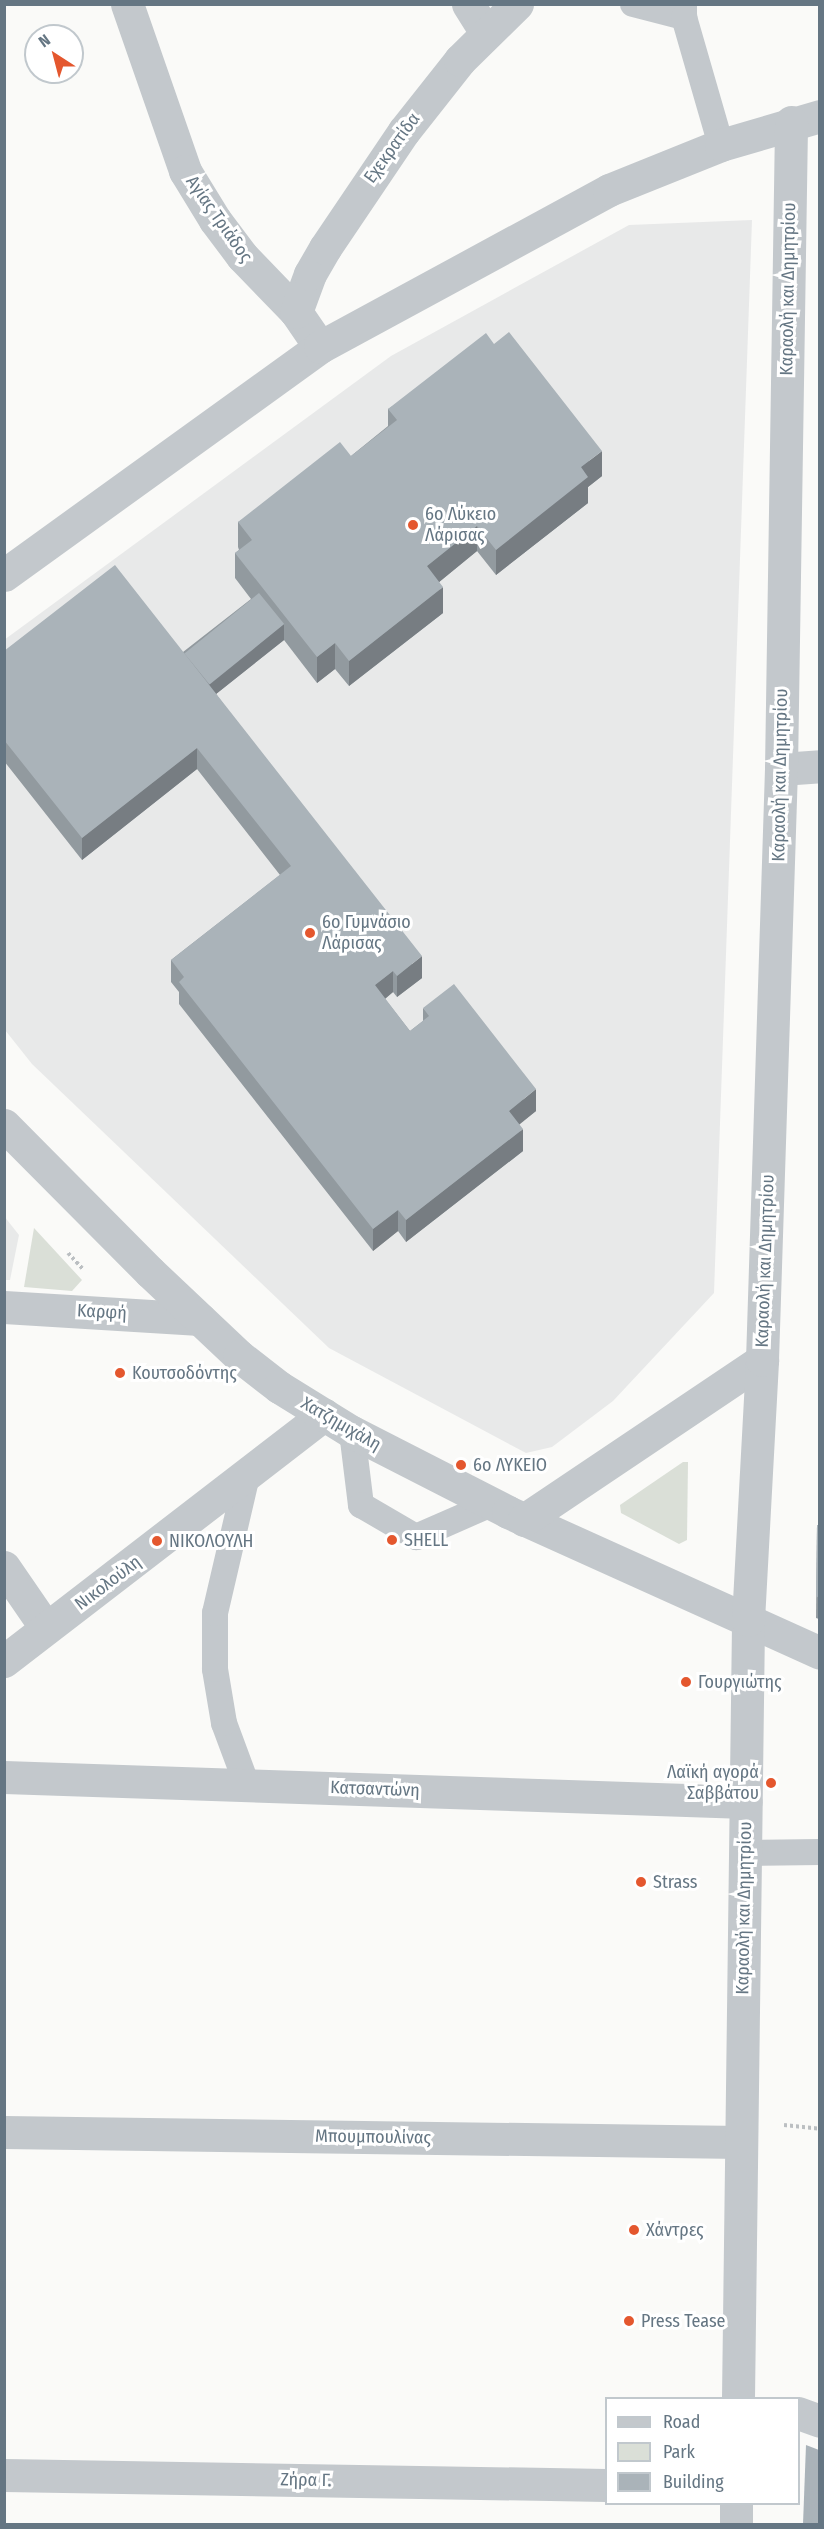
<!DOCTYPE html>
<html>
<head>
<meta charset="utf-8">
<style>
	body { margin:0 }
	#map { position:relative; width:824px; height:2529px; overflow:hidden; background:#fafaf8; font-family:"Fira Sans Condensed",sans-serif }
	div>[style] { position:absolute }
	.built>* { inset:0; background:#e8e9e9 }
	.green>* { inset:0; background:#dadfd7 }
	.path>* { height:4px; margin-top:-2px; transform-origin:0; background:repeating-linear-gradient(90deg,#bbbfc2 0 3px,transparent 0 6px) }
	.service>* { height:26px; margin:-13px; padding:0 13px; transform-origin:13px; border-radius:13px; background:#c3c8cc }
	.pedestrian>* { height:33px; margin:-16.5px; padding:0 16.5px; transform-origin:16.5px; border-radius:16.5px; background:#c3c8cc }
	.minor>* { height:33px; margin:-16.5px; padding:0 16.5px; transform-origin:16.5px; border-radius:16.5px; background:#c3c8cc }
	.tertiary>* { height:33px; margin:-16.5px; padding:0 16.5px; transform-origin:16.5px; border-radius:16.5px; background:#c3c8cc }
	.wall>* { inset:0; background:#929a9f }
	.shaded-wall>* { inset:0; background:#777d82 }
	.building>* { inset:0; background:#aab3b9; transform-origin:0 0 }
	.dots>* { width:16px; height:16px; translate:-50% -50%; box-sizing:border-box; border:3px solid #fff; border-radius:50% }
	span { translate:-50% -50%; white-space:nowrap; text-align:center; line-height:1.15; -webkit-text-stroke:6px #fff; paint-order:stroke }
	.street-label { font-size:18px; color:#657683 }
	.poi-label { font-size:18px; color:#657683 }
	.left { translate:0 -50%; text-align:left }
	.right { translate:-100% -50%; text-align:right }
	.frame { position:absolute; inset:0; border:6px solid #657683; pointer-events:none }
	.legend { position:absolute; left:605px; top:2397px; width:195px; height:108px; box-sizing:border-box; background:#fff; border:2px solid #c1c8cd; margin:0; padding:8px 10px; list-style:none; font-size:18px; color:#657683 }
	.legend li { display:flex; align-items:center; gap:12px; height:30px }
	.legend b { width:30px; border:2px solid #c1c8cd }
	.north { position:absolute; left:24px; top:24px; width:60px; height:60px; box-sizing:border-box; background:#fff; border:2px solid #c1c8cd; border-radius:50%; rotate:324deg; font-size:16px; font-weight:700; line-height:24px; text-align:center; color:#657683 }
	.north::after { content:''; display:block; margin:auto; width:21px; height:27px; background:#e4572e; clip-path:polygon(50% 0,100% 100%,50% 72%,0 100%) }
</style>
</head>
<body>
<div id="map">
	<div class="built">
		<i style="clip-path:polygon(752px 220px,714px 1293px,613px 1401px,552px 1447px,526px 1453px,329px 1348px,32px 1064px,5px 1030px,4px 640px,391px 356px,629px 225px)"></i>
		<i style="clip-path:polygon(4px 1216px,19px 1235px,10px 1280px,5px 1280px)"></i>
	</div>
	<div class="green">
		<i style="clip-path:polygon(34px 1228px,82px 1280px,72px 1291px,24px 1287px)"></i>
		<i style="clip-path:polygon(683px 1462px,688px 1462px,687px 1540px,679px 1544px,621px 1513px,620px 1505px)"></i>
	</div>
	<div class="path">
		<i style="left:68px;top:1253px;width:22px;rotate:47deg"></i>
		<i style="left:784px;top:2125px;width:36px;rotate:6deg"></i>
	</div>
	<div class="service">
		<i style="left:633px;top:4px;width:53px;rotate:14.3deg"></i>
		<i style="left:684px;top:4px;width:13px;rotate:90deg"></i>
		<i style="left:684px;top:17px;width:133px;rotate:73.9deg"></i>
		<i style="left:352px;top:1432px;width:74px;rotate:83deg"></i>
		<i style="left:361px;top:1505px;width:64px;rotate:30.2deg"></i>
		<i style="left:416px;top:1537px;width:82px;rotate:-23.7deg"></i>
		<i style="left:247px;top:1785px;width:66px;rotate:-110.4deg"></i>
		<i style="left:224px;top:1723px;width:55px;rotate:-99.5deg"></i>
		<i style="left:215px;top:1669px;width:56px;rotate:-90deg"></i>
		<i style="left:215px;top:1613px;width:142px;rotate:-76.9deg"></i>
		<i style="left:745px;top:1853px;width:75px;rotate:-0.8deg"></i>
	</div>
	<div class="pedestrian">
		<i style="left:4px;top:1307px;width:196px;rotate:3.5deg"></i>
	</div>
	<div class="minor">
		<i style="left:468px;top:4px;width:34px;rotate:58deg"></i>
		<i style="left:781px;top:769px;width:39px;rotate:-4deg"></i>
		<i style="left:4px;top:1567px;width:74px;rotate:55.5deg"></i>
		<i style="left:4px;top:1661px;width:404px;rotate:-37.6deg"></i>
		<i style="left:4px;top:1777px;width:742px;rotate:1.93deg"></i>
		<i style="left:4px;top:2132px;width:737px;rotate:0.78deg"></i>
		<i style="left:798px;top:2413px;width:23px;rotate:20deg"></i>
		<i style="left:4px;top:2475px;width:602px;rotate:0.95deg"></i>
	</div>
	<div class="tertiary">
		<i style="left:127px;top:4px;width:177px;rotate:70.8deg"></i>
		<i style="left:185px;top:171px;width:57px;rotate:58.5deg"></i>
		<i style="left:215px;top:220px;width:45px;rotate:53.1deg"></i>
		<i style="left:242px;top:256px;width:78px;rotate:46deg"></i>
		<i style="left:296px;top:312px;width:42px;rotate:55.6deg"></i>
		<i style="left:296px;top:312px;width:40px;rotate:-69.8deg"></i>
		<i style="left:310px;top:274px;width:30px;rotate:-60deg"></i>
		<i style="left:325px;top:248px;width:141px;rotate:-56deg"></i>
		<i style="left:404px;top:131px;width:90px;rotate:-51.7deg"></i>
		<i style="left:460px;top:60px;width:80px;rotate:-44.5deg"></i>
		<i style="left:4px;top:575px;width:390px;rotate:-35.8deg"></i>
		<i style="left:320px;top:347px;width:329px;rotate:-28.5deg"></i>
		<i style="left:609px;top:190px;width:121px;rotate:-21.9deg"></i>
		<i style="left:721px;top:145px;width:103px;rotate:-16.3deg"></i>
		<i style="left:4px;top:1125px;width:207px;rotate:45.2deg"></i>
		<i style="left:150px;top:1272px;width:122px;rotate:43.3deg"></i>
		<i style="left:239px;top:1356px;width:51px;rotate:37.8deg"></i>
		<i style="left:279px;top:1387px;width:86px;rotate:31.7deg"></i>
		<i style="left:352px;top:1432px;width:175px;rotate:27.1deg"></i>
		<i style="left:508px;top:1512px;width:342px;rotate:24.3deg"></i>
		<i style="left:524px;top:1520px;width:287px;rotate:-33.9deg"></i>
		<i style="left:738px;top:2398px;width:778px;rotate:-89.26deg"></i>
		<i style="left:748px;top:1620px;width:260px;rotate:-86.9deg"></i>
		<i style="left:762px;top:1360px;width:591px;rotate:-88.16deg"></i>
		<i style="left:781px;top:769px;width:647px;rotate:-89.11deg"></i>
		<i style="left:736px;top:2524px;width:20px;rotate:-90deg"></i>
	</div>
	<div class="wall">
		<i style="clip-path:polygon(494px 344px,602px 476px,588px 487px,588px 503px,496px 575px,477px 551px,439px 582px,443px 613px,349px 686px,335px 669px,317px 683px,284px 640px,216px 694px,422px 978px,397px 997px,393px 992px,385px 999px,410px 1031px,423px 1021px,423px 1008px,536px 1111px,519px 1124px,523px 1151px,406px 1242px,398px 1231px,373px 1251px,179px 1004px,179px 992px,171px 982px,171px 960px,280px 875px,197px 769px,82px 860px,4px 761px,4px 651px,183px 652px,251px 599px,235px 578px,235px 553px,239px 550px,238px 547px,238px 522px,351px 456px,388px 426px,388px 409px)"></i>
		<i style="clip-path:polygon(817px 1525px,819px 1525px,819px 1619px,816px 1618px)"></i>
	</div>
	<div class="shaded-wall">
		<i style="clip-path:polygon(602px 451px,602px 476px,588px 487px,588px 503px,496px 575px,496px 550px,581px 467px)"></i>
		<i style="clip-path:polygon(477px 526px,477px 551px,427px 592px,427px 566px)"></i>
		<i style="clip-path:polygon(443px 587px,443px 613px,349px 686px,349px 661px)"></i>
		<i style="clip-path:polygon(284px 624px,284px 640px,206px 702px,206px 686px)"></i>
		<i style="clip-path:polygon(335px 643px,335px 669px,317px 683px,317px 657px)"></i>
		<i style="clip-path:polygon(197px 748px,197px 769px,82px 860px,82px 838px)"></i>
		<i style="clip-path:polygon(422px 956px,422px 978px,397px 997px,397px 976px)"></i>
		<i style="clip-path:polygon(393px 971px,393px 992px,375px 1007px,375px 985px)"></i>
		<i style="clip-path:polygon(536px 1089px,536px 1111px,509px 1133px,509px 1111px)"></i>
		<i style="clip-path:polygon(523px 1129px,523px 1151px,406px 1242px,406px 1220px)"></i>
		<i style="clip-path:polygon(398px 1210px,398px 1231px,373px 1251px,373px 1229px)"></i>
	</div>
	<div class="building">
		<i style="clip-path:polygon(509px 332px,602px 451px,581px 467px,588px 477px,496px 550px,477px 526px,427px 566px,443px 587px,349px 661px,335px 643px,317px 657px,235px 553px,252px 540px,238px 522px,340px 442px,351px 456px,397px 420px,388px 409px,486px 333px,494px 344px)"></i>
		<i style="clip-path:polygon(115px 565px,422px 956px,397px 976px,393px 971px,375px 985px,410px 1031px,429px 1016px,423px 1008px,454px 984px,536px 1089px,509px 1111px,523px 1129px,406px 1220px,398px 1210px,373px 1229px,179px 982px,184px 977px,171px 960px,291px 866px,197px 748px,82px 838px,4px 740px,4px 651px)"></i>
		<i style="left:259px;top:593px;width:40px;height:96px;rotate:51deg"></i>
		<i style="clip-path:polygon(817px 1525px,819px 1525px,819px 1598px,816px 1596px)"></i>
		<i style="clip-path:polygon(806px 2445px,819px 2450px,819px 2524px,803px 2524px)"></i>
	</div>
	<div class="dots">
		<i style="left:413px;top:525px;background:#e4572e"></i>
		<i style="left:310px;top:933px;background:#e4572e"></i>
		<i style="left:120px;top:1373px;background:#e4572e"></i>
		<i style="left:461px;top:1465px;background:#e4572e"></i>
		<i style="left:392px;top:1540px;background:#e4572e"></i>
		<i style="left:157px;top:1541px;background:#e4572e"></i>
		<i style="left:686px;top:1682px;background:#e4572e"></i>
		<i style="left:771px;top:1783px;background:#e4572e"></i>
		<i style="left:641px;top:1882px;background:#e4572e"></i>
		<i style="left:634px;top:2230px;background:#e4572e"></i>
		<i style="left:629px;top:2321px;background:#e4572e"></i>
	</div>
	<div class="street-label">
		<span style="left:392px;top:148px;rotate:-54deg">Εχεκρατίδα</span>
		<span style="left:219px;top:219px;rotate:55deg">Αγίας Τριάδος</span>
		<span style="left:788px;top:289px;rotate:-89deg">Καραολή και Δημητρίου</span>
		<span style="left:780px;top:775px;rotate:-89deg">Καραολή και Δημητρίου</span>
		<span style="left:765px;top:1261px;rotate:-88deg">Καραολή και Δημητρίου</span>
		<span style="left:102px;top:1312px;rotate:3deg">Καρφή</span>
		<span style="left:341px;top:1424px;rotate:30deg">Χατζημιχάλη</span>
		<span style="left:108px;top:1583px;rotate:-37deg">Νικολούλη</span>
		<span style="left:375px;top:1789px;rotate:2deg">Κατσαντώνη</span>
		<span style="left:744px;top:1908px;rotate:-89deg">Καραολή και Δημητρίου</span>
		<span style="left:373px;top:2137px;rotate:1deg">Μπουμπουλίνας</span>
		<span style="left:306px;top:2480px;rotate:1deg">Ζήρα Γ.</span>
	</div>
	<div class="poi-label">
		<span class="left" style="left:425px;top:525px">6ο Λύκειο<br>Λάρισας</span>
		<span class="left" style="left:322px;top:933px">6ο Γυμνάσιο<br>Λάρισας</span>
		<span class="left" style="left:132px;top:1373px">Κουτσοδόντης</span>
		<span class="left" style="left:473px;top:1465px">6o ΛΥΚΕΙΟ</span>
		<span class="left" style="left:404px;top:1540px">SHELL</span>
		<span class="left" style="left:169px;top:1541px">ΝΙΚΟΛΟΥΛΗ</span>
		<span class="left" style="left:698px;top:1682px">Γουργιώτης</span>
		<span class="right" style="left:759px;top:1783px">Λαϊκή αγορά<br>Σαββάτου</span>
		<span class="left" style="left:653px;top:1882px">Strass</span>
		<span class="left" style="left:646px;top:2230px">Χάντρες</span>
		<span class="left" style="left:641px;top:2321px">Press Tease</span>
	</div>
	<div class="frame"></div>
	<ul class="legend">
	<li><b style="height:8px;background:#c3c8cc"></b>Road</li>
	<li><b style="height:16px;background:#dadfd7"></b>Park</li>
	<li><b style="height:16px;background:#aab3b9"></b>Building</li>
	</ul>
	<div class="north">N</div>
</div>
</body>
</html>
